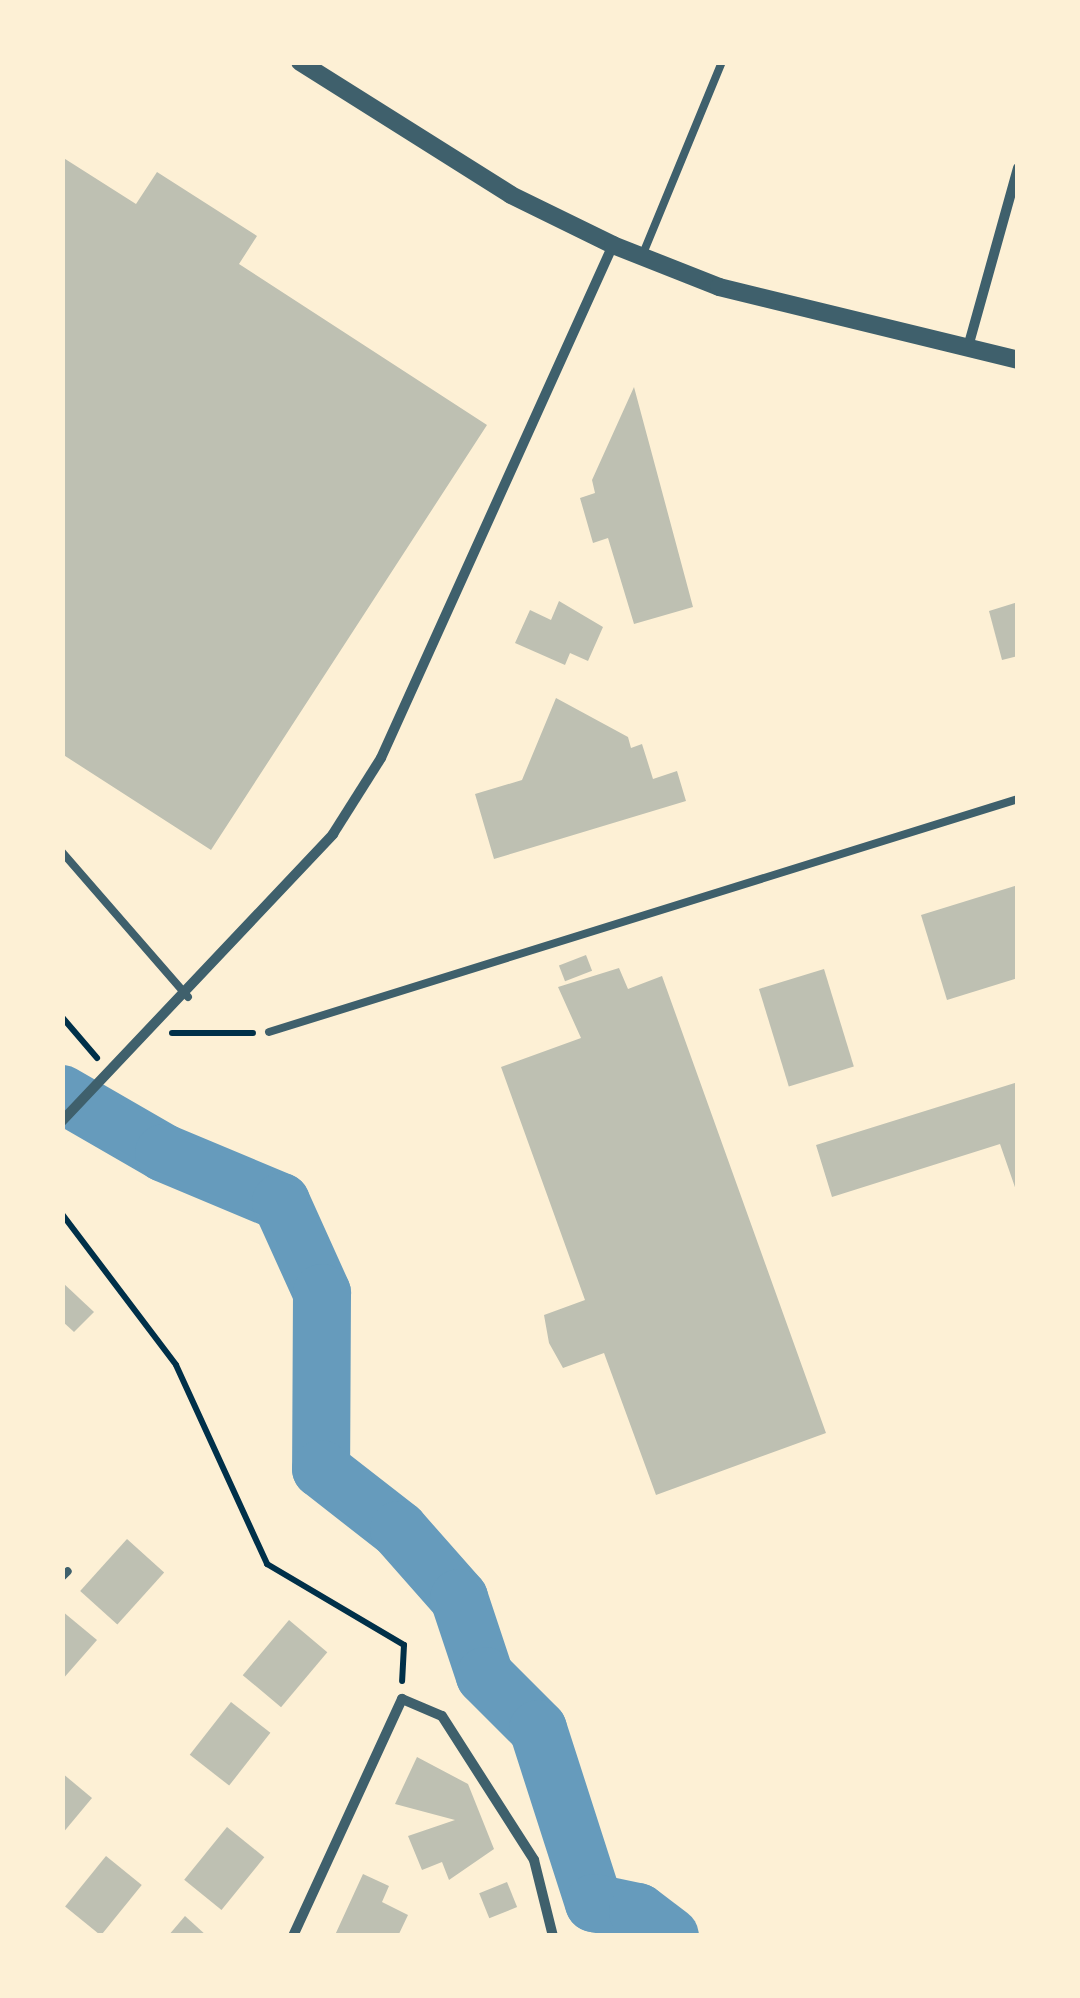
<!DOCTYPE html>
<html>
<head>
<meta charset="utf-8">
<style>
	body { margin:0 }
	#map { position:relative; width:1080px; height:1998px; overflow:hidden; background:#fdf0d5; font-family:Helvetica,sans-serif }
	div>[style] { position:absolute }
	.river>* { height:58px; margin:-29px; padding:0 29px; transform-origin:29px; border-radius:29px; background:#669bbc }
	.building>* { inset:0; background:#bec0b2; transform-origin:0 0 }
	.path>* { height:6px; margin:-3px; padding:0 3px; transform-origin:3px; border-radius:3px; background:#003049 }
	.service>* { height:8px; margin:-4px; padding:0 4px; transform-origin:4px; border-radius:4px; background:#3f606c }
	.minor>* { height:10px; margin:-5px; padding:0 5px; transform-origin:5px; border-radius:5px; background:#3f606c }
	.tertiary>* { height:18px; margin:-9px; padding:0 9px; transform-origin:9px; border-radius:9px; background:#3f606c }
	span { translate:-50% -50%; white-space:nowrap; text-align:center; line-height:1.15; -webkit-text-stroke:8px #fdf0d5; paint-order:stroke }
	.frame { position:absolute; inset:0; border:65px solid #fdf0d5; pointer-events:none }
</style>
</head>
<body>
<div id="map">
	<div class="river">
		<i style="left:62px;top:1094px;width:118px;rotate:30deg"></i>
		<i style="left:164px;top:1153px;width:127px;rotate:22.7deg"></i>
		<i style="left:281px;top:1202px;width:100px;rotate:65.7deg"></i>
		<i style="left:322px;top:1293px;width:176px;rotate:90.3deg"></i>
		<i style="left:321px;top:1469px;width:99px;rotate:38deg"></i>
		<i style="left:399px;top:1530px;width:91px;rotate:48.6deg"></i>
		<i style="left:459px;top:1598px;width:82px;rotate:71.6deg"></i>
		<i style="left:485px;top:1676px;width:75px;rotate:45deg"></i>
		<i style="left:538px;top:1729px;width:183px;rotate:72.2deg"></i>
		<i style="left:594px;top:1903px;width:45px;rotate:11.6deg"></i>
		<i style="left:638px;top:1912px;width:40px;rotate:37deg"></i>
	</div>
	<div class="building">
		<i style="clip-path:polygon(62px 157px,136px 204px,157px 172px,257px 236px,239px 264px,487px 425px,211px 850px,62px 754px)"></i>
		<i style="clip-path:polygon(634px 387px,693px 607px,634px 624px,608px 538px,593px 543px,580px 498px,595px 493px,592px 480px)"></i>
		<i style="clip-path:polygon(559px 601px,603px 627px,588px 661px,570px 653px,565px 665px,515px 643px,530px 610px,551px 620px)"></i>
		<i style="clip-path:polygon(1018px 602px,1018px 656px,1002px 660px,989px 611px)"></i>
		<i style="clip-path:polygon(556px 698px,628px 737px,631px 748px,642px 744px,653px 779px,677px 771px,686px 801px,494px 859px,475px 794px,522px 780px)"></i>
		<i style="clip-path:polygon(1018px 885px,1018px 978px,947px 1000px,921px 915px)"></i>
		<i style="left:586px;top:955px;width:17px;height:29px;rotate:69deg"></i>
		<i style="clip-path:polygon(619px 968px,628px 989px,662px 976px,826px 1433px,656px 1495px,604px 1353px,563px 1368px,549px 1343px,544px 1315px,585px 1300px,501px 1067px,581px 1038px,558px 987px)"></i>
		<i style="left:824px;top:969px;width:102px;height:68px;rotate:73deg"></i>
		<i style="clip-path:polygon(1018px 1082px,1018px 1196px,1000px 1144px,832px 1197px,816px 1145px)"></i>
		<i style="clip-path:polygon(62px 1282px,94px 1312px,74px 1332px,62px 1321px)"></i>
		<i style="left:127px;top:1539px;width:50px;height:70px;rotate:42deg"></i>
		<i style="clip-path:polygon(62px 1611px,97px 1640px,62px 1680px)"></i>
		<i style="left:289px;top:1620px;width:50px;height:72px;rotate:40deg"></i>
		<i style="left:231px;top:1702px;width:50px;height:67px;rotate:38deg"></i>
		<i style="clip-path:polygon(417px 1757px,468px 1784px,494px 1849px,449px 1880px,442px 1862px,422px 1870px,408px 1836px,455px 1820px,395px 1804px)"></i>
		<i style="clip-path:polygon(62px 1773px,92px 1798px,62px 1834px)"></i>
		<i style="left:227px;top:1827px;width:48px;height:68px;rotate:39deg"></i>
		<i style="left:106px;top:1856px;width:46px;height:65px;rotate:39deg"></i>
		<i style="clip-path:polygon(363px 1874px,389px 1886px,382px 1902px,408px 1915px,398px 1936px,335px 1935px)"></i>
		<i style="left:507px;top:1882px;width:27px;height:30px;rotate:68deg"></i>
		<i style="clip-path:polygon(185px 1916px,207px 1936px,168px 1936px)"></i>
	</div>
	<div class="path">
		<i style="left:62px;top:1017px;width:54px;rotate:49.5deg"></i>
		<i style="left:172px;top:1033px;width:81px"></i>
		<i style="left:62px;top:1214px;width:189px;rotate:52.9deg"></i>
		<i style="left:176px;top:1365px;width:219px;rotate:65.4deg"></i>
		<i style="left:267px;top:1564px;width:159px;rotate:30.6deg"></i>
		<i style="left:404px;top:1645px;width:36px;rotate:93deg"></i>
	</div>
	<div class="service">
		<i style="left:642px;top:256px;width:210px;rotate:-67.6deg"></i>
		<i style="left:62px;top:852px;width:192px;rotate:49deg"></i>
		<i style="left:269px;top:1032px;width:784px;rotate:-17.28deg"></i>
		<i style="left:62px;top:1577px;width:8px;rotate:-45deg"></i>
	</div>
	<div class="minor">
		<i style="left:968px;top:347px;width:186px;rotate:-74.4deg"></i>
		<i style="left:62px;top:1121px;width:395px;rotate:-46.6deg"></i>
		<i style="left:333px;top:834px;width:90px;rotate:-57.7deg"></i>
		<i style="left:381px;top:758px;width:563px;rotate:-65.67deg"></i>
		<i style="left:293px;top:1936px;width:261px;rotate:-65.3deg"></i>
		<i style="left:402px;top:1699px;width:43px;rotate:23deg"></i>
		<i style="left:442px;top:1716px;width:171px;rotate:57.4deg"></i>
		<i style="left:534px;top:1860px;width:78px;rotate:76deg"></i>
	</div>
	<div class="tertiary">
		<i style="left:300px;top:62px;width:249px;rotate:32.2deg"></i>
		<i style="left:511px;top:195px;width:114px;rotate:26.1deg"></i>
		<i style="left:613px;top:245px;width:114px;rotate:21.6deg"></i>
		<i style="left:719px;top:287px;width:308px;rotate:13.7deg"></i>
	</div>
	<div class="frame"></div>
</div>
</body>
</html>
